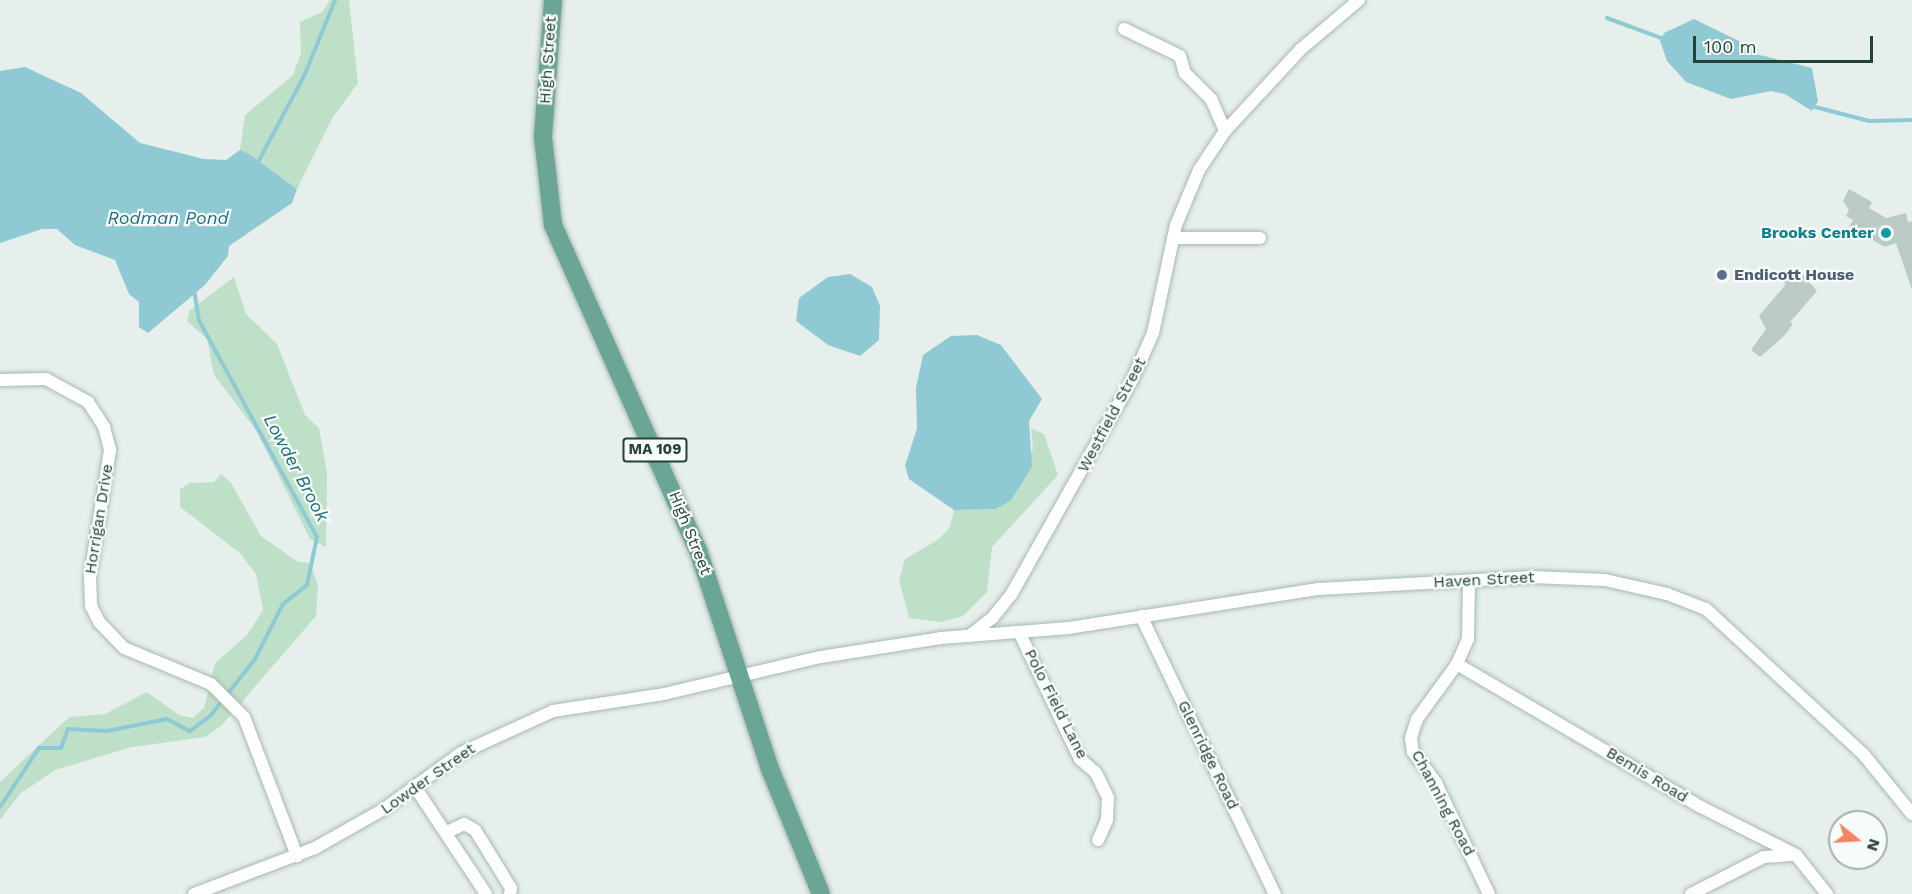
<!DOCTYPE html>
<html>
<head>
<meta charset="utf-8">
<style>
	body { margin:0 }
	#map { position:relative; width:1912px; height:894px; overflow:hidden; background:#e6efeb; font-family:"Work Sans",sans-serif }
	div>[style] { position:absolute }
	.green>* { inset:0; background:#bfe0c8 }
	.water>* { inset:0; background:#8ec9d4 }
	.stream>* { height:4px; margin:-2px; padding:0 2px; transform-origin:2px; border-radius:2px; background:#8ec9d4 }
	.building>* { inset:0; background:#bbcac4 }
	.roads { filter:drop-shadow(0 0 2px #a8b8b2) drop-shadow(0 0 2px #a8b8b2) }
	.minor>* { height:12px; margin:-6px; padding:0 6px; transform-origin:6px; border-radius:6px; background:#fff }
	.primary>* { height:18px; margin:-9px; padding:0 9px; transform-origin:9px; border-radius:9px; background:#6aa596 }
	.dots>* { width:16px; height:16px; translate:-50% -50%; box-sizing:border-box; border:3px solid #f7fbf9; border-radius:50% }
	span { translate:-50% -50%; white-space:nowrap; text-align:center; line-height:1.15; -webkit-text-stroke:4.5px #f7fbf9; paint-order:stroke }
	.shield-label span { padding:2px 4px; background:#f7fbf9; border:2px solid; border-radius:4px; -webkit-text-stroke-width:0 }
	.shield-label { font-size:15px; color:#24423a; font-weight:700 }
	.street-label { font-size:16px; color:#24423a }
	.culture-label { font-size:16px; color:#0d838f; font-weight:700 }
	.right { translate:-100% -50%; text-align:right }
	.service-label { font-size:16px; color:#4e5e75; font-weight:700 }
	.left { translate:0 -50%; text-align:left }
	.water-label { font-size:18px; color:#1c6f80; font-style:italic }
	.north { position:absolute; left:1828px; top:810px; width:60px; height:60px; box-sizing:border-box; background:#f7fbf9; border:2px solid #a3b1ad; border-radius:50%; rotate:108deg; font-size:16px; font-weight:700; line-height:24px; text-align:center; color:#24423a }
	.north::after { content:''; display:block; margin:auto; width:21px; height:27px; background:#f4845f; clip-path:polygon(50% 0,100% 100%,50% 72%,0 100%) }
	.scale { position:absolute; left:1693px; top:36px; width:180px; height:27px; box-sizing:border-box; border:3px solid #24423a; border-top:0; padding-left:8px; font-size:18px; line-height:21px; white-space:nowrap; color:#24423a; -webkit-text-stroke:4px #f7fbf9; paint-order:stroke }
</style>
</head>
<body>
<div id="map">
	<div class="green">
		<i style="clip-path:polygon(330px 0,349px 0,358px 83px,333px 117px,297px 189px,240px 150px,245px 115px,293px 75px,301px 53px,300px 22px,322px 12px)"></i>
		<i style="clip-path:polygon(234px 277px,246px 314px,277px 344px,305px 415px,319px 428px,327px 473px,326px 547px,310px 539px,256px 430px,214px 375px,207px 339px,187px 321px,190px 310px)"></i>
		<i style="clip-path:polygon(1031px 428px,1044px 434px,1058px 475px,992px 547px,987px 592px,963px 616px,942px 622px,909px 618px,899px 580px,905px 559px,939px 539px,950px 527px,954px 510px,996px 509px,1033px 449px)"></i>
		<i style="clip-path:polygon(221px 474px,231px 483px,261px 536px,298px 562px,310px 563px,318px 585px,316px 616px,221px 726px,205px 737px,132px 747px,55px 770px,20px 794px,0 820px,0 782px,69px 717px,105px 714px,147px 692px,179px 715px,193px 718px,204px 708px,215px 663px,247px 635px,263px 610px,256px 574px,240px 553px,180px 507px,180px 489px,190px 483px,214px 482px)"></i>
	</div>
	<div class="water">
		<i style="clip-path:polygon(1694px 19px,1749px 46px,1756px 54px,1812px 68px,1818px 101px,1812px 111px,1785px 94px,1771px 91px,1731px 99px,1686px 82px,1667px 61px,1660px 41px,1664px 33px)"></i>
		<i style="clip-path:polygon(25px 67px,81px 93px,140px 143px,204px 159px,226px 160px,240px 150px,249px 154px,297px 189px,292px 203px,229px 246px,228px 256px,205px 285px,148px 333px,139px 327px,139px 302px,129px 294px,115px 260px,75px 245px,57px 229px,42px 229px,0 243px,0 71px)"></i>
		<i style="clip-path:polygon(850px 274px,872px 287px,880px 306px,879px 340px,860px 356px,828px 345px,796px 321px,799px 298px,828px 277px)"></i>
		<i style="clip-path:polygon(977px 335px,1001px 345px,1042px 399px,1029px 421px,1032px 467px,1011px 500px,996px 509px,954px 510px,909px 479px,905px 466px,917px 428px,916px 388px,923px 355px,951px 336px)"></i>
	</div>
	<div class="stream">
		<i style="left:1607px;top:18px;width:58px;rotate:20.3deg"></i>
		<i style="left:1815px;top:107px;width:56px;rotate:14.5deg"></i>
		<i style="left:1869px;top:121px;width:43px;rotate:-1.3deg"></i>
		<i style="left:257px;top:164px;width:102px;rotate:-61.9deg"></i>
		<i style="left:305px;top:74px;width:80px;rotate:-67.9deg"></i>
		<i style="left:0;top:807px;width:71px;rotate:-56.5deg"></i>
		<i style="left:39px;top:748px;width:22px"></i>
		<i style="left:61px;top:748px;width:20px;rotate:-70deg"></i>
		<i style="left:68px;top:729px;width:39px;rotate:3deg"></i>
		<i style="left:107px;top:731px;width:61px;rotate:-11.3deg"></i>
		<i style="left:167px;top:719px;width:26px;rotate:28deg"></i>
		<i style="left:190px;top:731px;width:26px;rotate:-37deg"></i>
		<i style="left:211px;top:715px;width:71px;rotate:-51.8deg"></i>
		<i style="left:255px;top:659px;width:62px;rotate:-63deg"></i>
		<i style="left:283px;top:604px;width:31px;rotate:-38deg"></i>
		<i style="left:307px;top:585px;width:49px;rotate:-78.2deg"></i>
		<i style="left:317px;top:537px;width:246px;rotate:-118.6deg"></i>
		<i style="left:199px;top:321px;width:32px;rotate:-99deg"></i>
	</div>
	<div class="building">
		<i style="clip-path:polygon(1849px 189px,1872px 202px,1869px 208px,1886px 218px,1906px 213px,1908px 222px,1912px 221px,1912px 290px,1896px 243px,1885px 247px,1849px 227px,1853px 220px,1846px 216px,1849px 210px,1843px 201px)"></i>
		<i style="clip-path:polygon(1791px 271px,1799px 278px,1802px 274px,1817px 291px,1790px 322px,1793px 324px,1784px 336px,1760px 357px,1751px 350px,1766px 329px,1759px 316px,1786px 284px,1783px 282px)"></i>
	</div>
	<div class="roads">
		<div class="minor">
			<i style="left:1124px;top:29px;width:62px;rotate:25.7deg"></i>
			<i style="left:1180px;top:56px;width:18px;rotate:74deg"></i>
			<i style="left:1185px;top:73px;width:37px;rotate:45deg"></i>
			<i style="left:1211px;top:99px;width:35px;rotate:66deg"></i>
			<i style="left:1173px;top:238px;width:87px"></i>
			<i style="left:0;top:380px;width:46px;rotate:-1.2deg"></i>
			<i style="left:46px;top:379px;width:48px;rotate:28.7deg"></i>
			<i style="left:88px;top:402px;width:30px;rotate:57deg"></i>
			<i style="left:104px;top:427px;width:24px;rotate:75deg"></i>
			<i style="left:110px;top:450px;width:128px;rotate:99deg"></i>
			<i style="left:90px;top:576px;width:30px;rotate:88deg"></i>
			<i style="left:91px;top:606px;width:18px;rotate:63deg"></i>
			<i style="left:99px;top:622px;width:36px;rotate:46deg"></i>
			<i style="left:124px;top:648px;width:94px;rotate:22.5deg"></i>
			<i style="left:211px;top:684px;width:47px;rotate:45deg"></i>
			<i style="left:244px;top:717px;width:149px;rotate:69.1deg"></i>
			<i style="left:1469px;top:582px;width:57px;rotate:91deg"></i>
			<i style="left:1468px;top:639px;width:27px;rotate:114deg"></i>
			<i style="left:1457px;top:664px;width:68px;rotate:126deg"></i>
			<i style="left:1417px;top:719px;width:20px;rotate:108deg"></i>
			<i style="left:1411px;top:738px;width:14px;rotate:82deg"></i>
			<i style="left:1413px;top:752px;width:39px;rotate:53deg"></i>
			<i style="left:1436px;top:783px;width:123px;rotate:64.5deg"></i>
			<i style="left:1141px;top:616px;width:309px;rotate:64.3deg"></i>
			<i style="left:1020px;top:634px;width:139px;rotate:64.4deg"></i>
			<i style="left:1080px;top:759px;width:21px;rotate:41deg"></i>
			<i style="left:1096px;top:773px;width:28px;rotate:64deg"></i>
			<i style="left:1108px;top:798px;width:22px;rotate:93deg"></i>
			<i style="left:1107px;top:820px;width:22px;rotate:114deg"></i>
			<i style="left:969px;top:636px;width:31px;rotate:-38deg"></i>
			<i style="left:993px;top:617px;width:28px;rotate:-51deg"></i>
			<i style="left:1011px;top:595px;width:247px;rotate:-60.6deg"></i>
			<i style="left:1132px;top:380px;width:51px;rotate:-65.9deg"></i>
			<i style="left:1153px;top:333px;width:110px;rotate:-78deg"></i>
			<i style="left:1176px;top:225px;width:60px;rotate:-67.3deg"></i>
			<i style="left:1199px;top:170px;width:47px;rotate:-56.3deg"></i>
			<i style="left:1225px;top:131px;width:112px;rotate:-47.2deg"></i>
			<i style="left:1301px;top:49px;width:76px;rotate:-40.2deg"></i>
			<i style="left:1457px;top:664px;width:281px;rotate:30.4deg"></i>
			<i style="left:1699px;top:806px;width:109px;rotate:26.8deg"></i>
			<i style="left:1796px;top:855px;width:50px;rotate:51.5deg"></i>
			<i style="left:415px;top:787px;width:128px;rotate:56.4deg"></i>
			<i style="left:447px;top:832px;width:19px;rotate:-25deg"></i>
			<i style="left:464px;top:824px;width:13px;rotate:29deg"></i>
			<i style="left:475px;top:830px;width:68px;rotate:58.2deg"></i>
			<i style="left:511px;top:888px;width:6px;rotate:99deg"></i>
			<i style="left:194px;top:894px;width:129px;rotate:-20.8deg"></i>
			<i style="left:315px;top:848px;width:79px;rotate:-29.5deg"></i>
			<i style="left:384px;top:809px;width:95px;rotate:-36deg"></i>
			<i style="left:461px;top:753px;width:101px;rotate:-24.5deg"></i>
			<i style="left:553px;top:711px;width:112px;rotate:-8.7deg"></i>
			<i style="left:664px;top:694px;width:161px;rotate:-13.3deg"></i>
			<i style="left:821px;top:657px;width:121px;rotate:-9deg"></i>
			<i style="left:941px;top:638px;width:128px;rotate:-4.5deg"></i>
			<i style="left:1069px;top:628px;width:253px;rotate:-8.9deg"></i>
			<i style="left:1319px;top:589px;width:213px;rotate:-3.2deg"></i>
			<i style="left:1532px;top:577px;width:73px;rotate:2.4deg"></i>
			<i style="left:1605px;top:580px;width:64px;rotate:12.7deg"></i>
			<i style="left:1667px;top:594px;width:42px;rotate:21deg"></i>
			<i style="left:1706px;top:609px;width:215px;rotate:42.7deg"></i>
			<i style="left:1864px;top:755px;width:76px;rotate:50.9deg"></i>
			<i style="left:1691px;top:894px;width:82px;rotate:-26.9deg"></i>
			<i style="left:1764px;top:857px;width:31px;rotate:-4deg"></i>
		</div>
		<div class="primary">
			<i style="left:553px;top:0;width:137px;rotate:94.2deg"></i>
			<i style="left:543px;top:137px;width:89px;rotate:83.5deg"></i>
			<i style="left:553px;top:225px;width:356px;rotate:66deg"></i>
			<i style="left:698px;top:550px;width:231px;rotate:71.8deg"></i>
			<i style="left:770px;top:769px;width:135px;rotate:67.8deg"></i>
		</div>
	</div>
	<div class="dots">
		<i style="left:1886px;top:233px;background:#0f9aa8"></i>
		<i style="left:1722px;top:275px;background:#5c6f8a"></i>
	</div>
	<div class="shield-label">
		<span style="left:655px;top:450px">MA 109</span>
	</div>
	<div class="street-label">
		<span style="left:548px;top:60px;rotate:-86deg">High Street</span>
		<span style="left:1112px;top:415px;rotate:-62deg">Westfield Street</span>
		<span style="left:99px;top:519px;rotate:-81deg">Horrigan Drive</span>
		<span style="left:690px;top:533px;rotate:68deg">High Street</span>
		<span style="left:1484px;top:580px;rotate:-3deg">Haven Street</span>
		<span style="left:1056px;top:704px;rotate:63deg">Polo Field Lane</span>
		<span style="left:1208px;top:755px;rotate:64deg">Glenridge Road</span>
		<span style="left:1647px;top:775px;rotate:31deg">Bemis Road</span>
		<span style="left:428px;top:779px;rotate:-35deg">Lowder Street</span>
		<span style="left:1443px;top:803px;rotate:62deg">Channing Road</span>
	</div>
	<div class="culture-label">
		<span class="right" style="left:1874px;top:233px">Brooks Center</span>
	</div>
	<div class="service-label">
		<span class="left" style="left:1734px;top:275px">Endicott House</span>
	</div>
	<div class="water-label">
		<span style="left:168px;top:218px">Rodman Pond</span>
		<span style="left:296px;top:468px;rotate:62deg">Lowder Brook</span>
	</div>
	<div class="north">N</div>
	<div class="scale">100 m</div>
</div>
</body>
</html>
